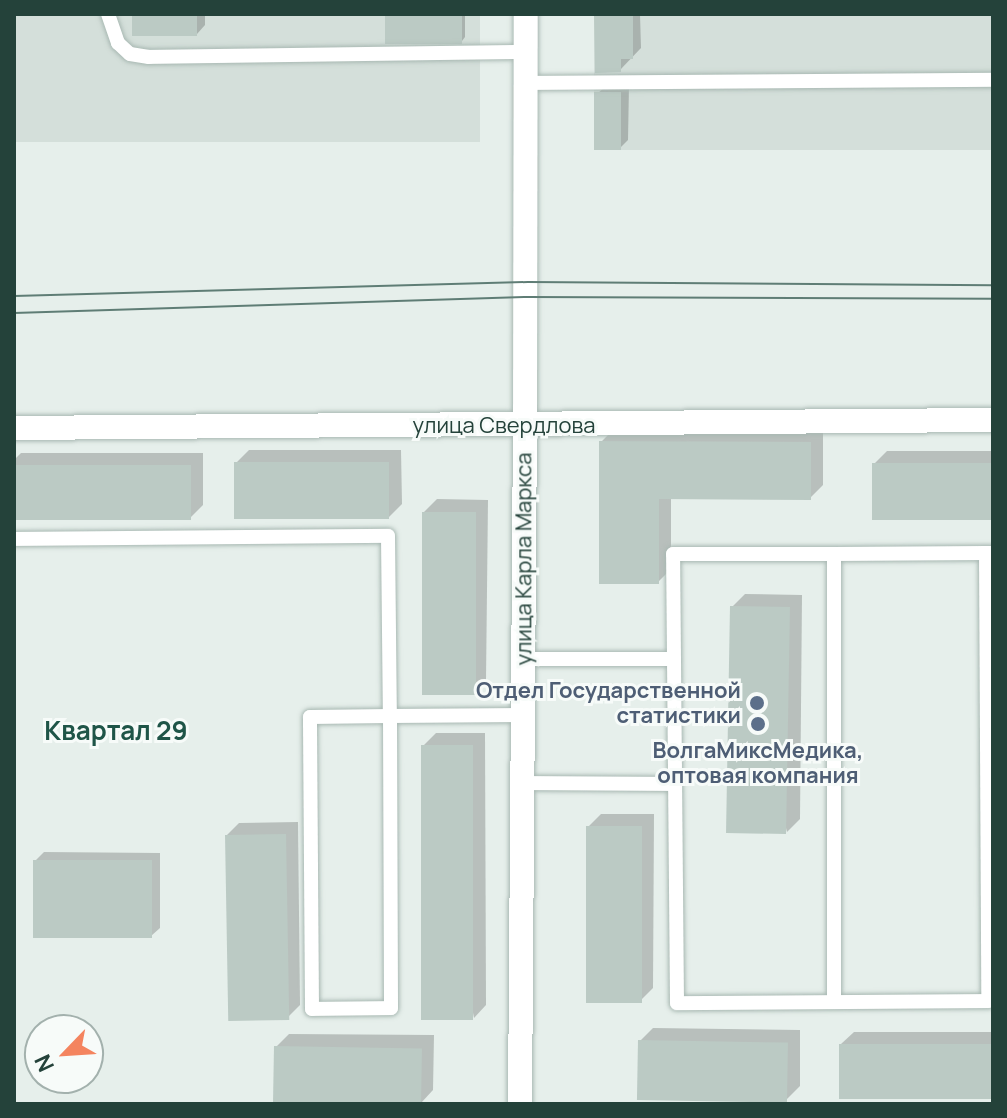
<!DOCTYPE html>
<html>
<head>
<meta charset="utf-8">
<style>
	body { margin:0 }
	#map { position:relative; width:1007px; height:1118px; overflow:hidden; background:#e6efeb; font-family:Manrope,sans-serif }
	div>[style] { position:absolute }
	.built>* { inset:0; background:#d4dfda; transform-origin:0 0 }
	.shadow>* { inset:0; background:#0003 }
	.building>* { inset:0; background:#bbcac4; transform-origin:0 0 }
	.roads { filter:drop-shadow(0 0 2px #a8b8b2) drop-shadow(0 0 2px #a8b8b2) }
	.lane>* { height:14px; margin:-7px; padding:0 7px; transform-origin:7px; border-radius:7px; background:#fff }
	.street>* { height:24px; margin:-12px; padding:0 12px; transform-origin:12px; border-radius:12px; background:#fff }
	.secondary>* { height:24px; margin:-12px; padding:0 12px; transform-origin:12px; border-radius:12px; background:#fff }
	.tram>* { height:2px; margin:-1px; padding:0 1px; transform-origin:1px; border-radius:1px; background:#5f7d75 }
	.dots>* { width:22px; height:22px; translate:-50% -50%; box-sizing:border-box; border:4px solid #f7fbf9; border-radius:50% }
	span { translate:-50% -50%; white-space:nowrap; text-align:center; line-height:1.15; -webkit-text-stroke:6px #f7fbf9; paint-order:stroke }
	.street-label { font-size:22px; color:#24423a }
	.service-label { font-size:22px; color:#4e5e75; font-weight:700 }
	.right { translate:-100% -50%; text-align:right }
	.quarter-label { font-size:26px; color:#1f5548; font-weight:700 }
	.frame { position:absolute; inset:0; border:16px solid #24423a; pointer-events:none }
	.north { position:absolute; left:24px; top:1014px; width:80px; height:80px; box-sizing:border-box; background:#f7fbf9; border:2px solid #a3b1ad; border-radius:50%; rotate:245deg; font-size:22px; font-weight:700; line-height:32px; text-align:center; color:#24423a }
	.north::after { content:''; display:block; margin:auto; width:28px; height:36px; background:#f4845f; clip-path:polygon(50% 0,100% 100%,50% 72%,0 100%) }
</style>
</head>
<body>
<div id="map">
	<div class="built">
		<i style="left:14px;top:14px;width:466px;height:128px"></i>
		<i style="left:594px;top:14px;width:399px;height:136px"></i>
	</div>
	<div class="shadow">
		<i style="clip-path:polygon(134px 14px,205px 14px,205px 25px,197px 34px)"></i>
		<i style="clip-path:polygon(387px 14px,465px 14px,465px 37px,462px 41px)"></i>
		<i style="clip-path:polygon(596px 14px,640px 14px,641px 48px,620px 70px)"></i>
		<i style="clip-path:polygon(629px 85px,628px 140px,620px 148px,597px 94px,606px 86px)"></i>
		<i style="clip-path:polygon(614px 429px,823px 430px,823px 485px,810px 498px,671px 497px,671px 569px,658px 582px,601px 442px)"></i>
		<i style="clip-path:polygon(249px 450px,401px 450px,402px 504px,389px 517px,236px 463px)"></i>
		<i style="clip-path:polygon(887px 451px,993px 451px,993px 518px,874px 464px)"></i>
		<i style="clip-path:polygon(21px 453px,203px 453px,203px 505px,190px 518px,14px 518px,14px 460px)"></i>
		<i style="clip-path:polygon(437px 499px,488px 500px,486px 681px,473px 694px,424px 512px)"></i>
		<i style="clip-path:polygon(745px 594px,802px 595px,800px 819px,787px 832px,732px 607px)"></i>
		<i style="clip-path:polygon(436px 733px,485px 733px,486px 1005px,474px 1018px,423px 746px)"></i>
		<i style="clip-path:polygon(601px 814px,654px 814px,653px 988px,640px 1001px,588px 827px)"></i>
		<i style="clip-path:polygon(298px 822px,300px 1005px,287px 1018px,227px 835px,239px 823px)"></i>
		<i style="clip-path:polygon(44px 852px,160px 853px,160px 928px,151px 936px,35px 861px)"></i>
		<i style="clip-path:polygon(653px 1028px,800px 1030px,800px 1086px,787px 1099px,640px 1041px)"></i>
		<i style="clip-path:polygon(854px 1032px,993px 1032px,993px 1098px,841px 1044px)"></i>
		<i style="clip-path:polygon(289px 1034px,434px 1035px,433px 1090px,421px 1103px,276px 1047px)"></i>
	</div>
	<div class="building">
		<i style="left:132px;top:14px;width:65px;height:22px"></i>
		<i style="left:385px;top:14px;width:77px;height:30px"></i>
		<i style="clip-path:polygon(594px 14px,633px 14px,633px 59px,621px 59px,621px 72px,595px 73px)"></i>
		<i style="left:621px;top:92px;width:58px;height:27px;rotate:90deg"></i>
		<i style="clip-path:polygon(599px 441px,811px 442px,811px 500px,659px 499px,659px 584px,599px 584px)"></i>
		<i style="left:234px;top:462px;width:155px;height:57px"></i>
		<i style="left:872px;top:463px;width:121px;height:57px"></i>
		<i style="left:14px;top:465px;width:177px;height:55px"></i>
		<i style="left:422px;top:512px;width:54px;height:183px"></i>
		<i style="left:730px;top:606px;width:60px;height:227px;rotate:1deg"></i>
		<i style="left:421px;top:745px;width:52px;height:275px"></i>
		<i style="left:586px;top:826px;width:56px;height:177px"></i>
		<i style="left:286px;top:834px;width:186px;height:61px;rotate:89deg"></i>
		<i style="left:33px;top:860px;width:119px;height:78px"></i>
		<i style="left:638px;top:1040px;width:150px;height:60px;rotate:1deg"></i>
		<i style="left:839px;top:1044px;width:154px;height:55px"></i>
		<i style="left:274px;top:1046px;width:148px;height:57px;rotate:1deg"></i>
	</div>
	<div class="roads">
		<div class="lane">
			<i style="left:108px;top:14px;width:31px;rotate:71deg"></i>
			<i style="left:118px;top:43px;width:16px;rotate:43deg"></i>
			<i style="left:130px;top:54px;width:19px;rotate:9deg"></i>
			<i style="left:149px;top:57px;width:377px;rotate:-0.8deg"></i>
			<i style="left:526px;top:83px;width:467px;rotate:-0.4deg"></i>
			<i style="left:14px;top:539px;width:374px;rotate:-0.5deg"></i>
			<i style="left:388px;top:536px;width:180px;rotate:89.4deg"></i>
			<i style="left:390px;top:716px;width:292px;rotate:89.8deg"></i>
			<i style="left:391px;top:1008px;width:79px;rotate:179.3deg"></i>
			<i style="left:312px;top:1009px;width:292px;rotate:-90.4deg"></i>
			<i style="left:310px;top:717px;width:80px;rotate:-0.7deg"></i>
			<i style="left:390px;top:716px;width:134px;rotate:-0.4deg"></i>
			<i style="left:986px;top:553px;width:448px;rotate:89.7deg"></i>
			<i style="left:988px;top:1001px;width:311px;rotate:179.6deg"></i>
			<i style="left:677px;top:1003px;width:449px;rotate:-90.5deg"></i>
			<i style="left:673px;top:554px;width:161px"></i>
			<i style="left:834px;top:554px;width:152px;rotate:-0.4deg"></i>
			<i style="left:986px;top:553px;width:7px"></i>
			<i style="left:834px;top:554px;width:448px;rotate:90deg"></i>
			<i style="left:523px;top:659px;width:151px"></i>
			<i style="left:524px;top:783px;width:151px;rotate:0.4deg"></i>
		</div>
		<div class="street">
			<i style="left:525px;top:426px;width:412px;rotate:-89.9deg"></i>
		</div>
		<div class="secondary">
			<i style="left:14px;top:428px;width:979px;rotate:-0.47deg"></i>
			<i style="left:520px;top:1104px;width:678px;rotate:-89.58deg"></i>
		</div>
	</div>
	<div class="tram">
		<i style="left:14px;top:296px;width:514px;rotate:-1.56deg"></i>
		<i style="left:528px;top:282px;width:465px;rotate:0.4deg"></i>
		<i style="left:14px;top:313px;width:513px;rotate:-1.79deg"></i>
		<i style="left:527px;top:297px;width:466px;rotate:0.2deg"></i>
	</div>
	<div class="dots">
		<i style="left:757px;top:703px;background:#5c6f8a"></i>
		<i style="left:758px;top:724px;background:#5c6f8a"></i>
	</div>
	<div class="street-label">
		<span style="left:504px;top:426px">улица Свердлова</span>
		<span style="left:524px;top:559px;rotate:-90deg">улица Карла Маркса</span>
	</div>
	<div class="service-label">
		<span class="right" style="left:741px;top:703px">Отдел Государственной<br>статистики</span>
		<span style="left:758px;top:763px">ВолгаМиксМедика,<br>оптовая компания</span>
	</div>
	<div class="quarter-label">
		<span style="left:116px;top:731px">Квартал 29</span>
	</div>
	<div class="frame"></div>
	<div class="north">N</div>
</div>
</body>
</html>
